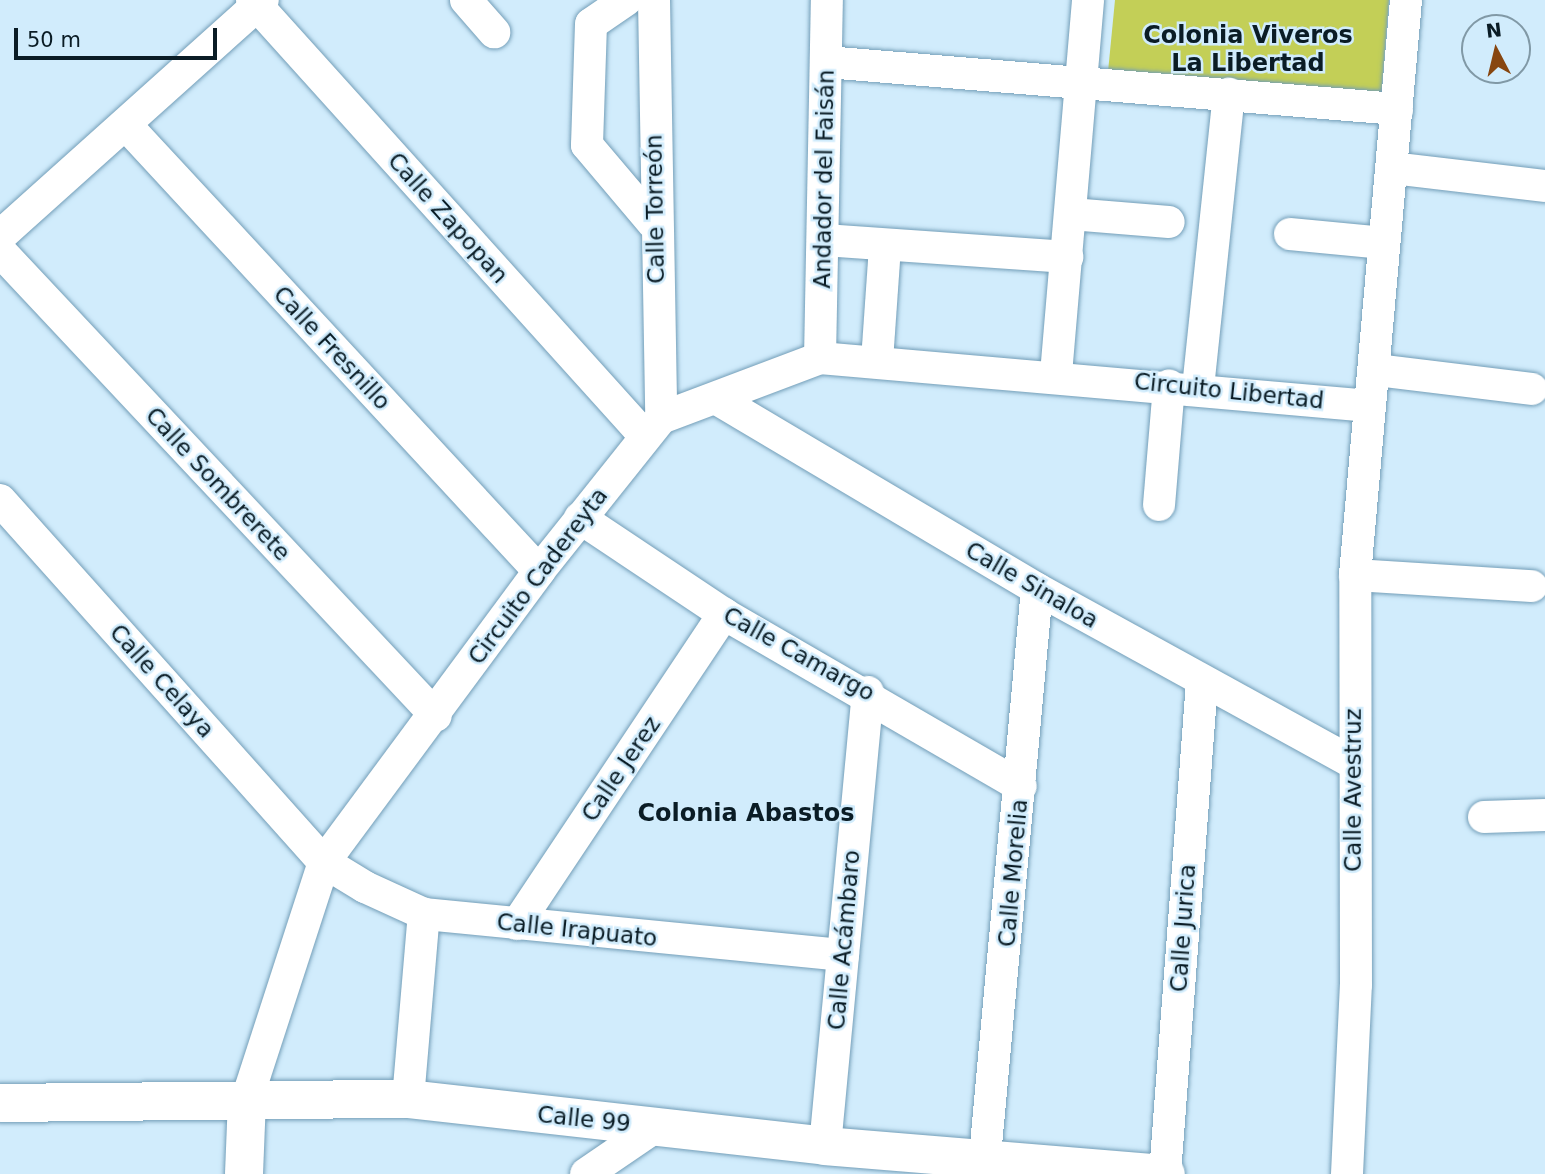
<!DOCTYPE html>
<html>
<head>
<meta charset="utf-8">
<style>
	body { margin:0 }
	#map { position:relative; width:1545px; height:1174px; overflow:hidden; background:#d1ecfc; font-family:"DejaVu Sans",sans-serif }
	div>[style] { position:absolute }
	.green>* { inset:0; background:#c3cf57 }
	.roads { filter:drop-shadow(0 0 2px #739eb8) drop-shadow(0 0 2px #739eb8) }
	.street>* { height:32px; margin:-16px; padding:0 16px; transform-origin:16px; border-radius:16px; background:#fff }
	.secondary>* { height:38px; margin:-19px; padding:0 19px; transform-origin:19px; border-radius:19px; background:#fff }
	span { translate:-50% -50%; white-space:nowrap; text-align:center; line-height:1.15; -webkit-text-stroke:5px #d1ecfc; paint-order:stroke }
	.street-label { font-size:23px; color:#0a1c25 }
	.neighbourhood-label { font-size:24px; color:#0a1c25; font-weight:700 }
	.north { position:absolute; left:1461px; top:14px; width:70px; height:70px; box-sizing:border-box; background:#d1ecfc; border:2px solid #8199a6; border-radius:50%; rotate:353deg; font-size:19px; font-weight:700; line-height:28px; text-align:center; color:#0a1c25 }
	.north::after { content:''; display:block; margin:auto; width:24px; height:32px; background:#874610; clip-path:polygon(50% 0,100% 100%,50% 72%,0 100%) }
	.scale { position:absolute; left:14px; top:28px; width:203px; height:32px; box-sizing:border-box; border:4px solid #0a1c25; border-top:0; padding-left:9px; font-size:21px; line-height:24px; white-space:nowrap; color:#0a1c25; -webkit-text-stroke:5px #d1ecfc; paint-order:stroke }
</style>
</head>
<body>
<div id="map">
	<div class="green">
		<i style="clip-path:polygon(1115px 0,1389px 0,1381px 98px,1108px 72px)"></i>
	</div>
	<div class="roads">
		<div class="street">
			<i style="left:252px;top:0;width:586px;rotate:47.98deg"></i>
			<i style="left:466px;top:0;width:43px;rotate:48.8deg"></i>
			<i style="left:626px;top:0;width:42px;rotate:145.6deg"></i>
			<i style="left:591px;top:24px;width:121px;rotate:91.9deg"></i>
			<i style="left:587px;top:145px;width:102px;rotate:49.8deg"></i>
			<i style="left:654px;top:0;width:418px;rotate:89deg"></i>
			<i style="left:826px;top:62px;width:573px;rotate:4.71deg"></i>
			<i style="left:126px;top:125px;width:608px;rotate:47.2deg"></i>
			<i style="left:1392px;top:168px;width:154px;rotate:6.7deg"></i>
			<i style="left:1071px;top:214px;width:98px;rotate:4.7deg"></i>
			<i style="left:1290px;top:234px;width:94px;rotate:5.5deg"></i>
			<i style="left:0;top:236px;width:353px;rotate:-41.9deg"></i>
			<i style="left:824px;top:240px;width:244px;rotate:4deg"></i>
			<i style="left:0;top:251px;width:637px;rotate:46.84deg"></i>
			<i style="left:820px;top:358px;width:358px;rotate:-88.9deg"></i>
			<i style="left:877px;top:361px;width:113px;rotate:-86deg"></i>
			<i style="left:1377px;top:370px;width:156px;rotate:7deg"></i>
			<i style="left:1056px;top:374px;width:375px;rotate:-85.1deg"></i>
			<i style="left:1198px;top:388px;width:296px;rotate:-84deg"></i>
			<i style="left:717px;top:399px;width:372px;rotate:30.7deg"></i>
			<i style="left:1037px;top:589px;width:359px;rotate:28.8deg"></i>
			<i style="left:0;top:500px;width:486px;rotate:48.2deg"></i>
			<i style="left:324px;top:862px;width:48px;rotate:31.4deg"></i>
			<i style="left:365px;top:887px;width:65px;rotate:24.6deg"></i>
			<i style="left:424px;top:914px;width:421px;rotate:5.6deg"></i>
			<i style="left:1159px;top:505px;width:120px;rotate:-85.2deg"></i>
			<i style="left:580px;top:518px;width:173px;rotate:33.7deg"></i>
			<i style="left:724px;top:614px;width:343px;rotate:30.1deg"></i>
			<i style="left:1355px;top:575px;width:177px;rotate:3.6deg"></i>
			<i style="left:1484px;top:817px;width:61px;rotate:-1.9deg"></i>
			<i style="left:517px;top:924px;width:373px;rotate:-56.3deg"></i>
			<i style="left:247px;top:1099px;width:249px;rotate:-72deg"></i>
			<i style="left:324px;top:862px;width:362px;rotate:-53.5deg"></i>
			<i style="left:539px;top:571px;width:196px;rotate:-51.4deg"></i>
			<i style="left:661px;top:418px;width:170px;rotate:-20.7deg"></i>
			<i style="left:820px;top:358px;width:552px;rotate:4.99deg"></i>
			<i style="left:408px;top:1099px;width:186px;rotate:-85.1deg"></i>
			<i style="left:825px;top:1146px;width:456px;rotate:-84.6deg"></i>
			<i style="left:985px;top:1156px;width:569px;rotate:-84.76deg"></i>
			<i style="left:586px;top:1174px;width:83px;rotate:-34.3deg"></i>
			<i style="left:1165px;top:1174px;width:493px;rotate:-85.7deg"></i>
			<i style="left:1347px;top:1174px;width:189px;rotate:-87.3deg"></i>
			<i style="left:1356px;top:985px;width:410px;rotate:-90.1deg"></i>
			<i style="left:1355px;top:575px;width:577px;rotate:-84.93deg"></i>
		</div>
		<div class="secondary">
			<i style="left:0;top:1103px;width:408px;rotate:-0.6deg"></i>
			<i style="left:408px;top:1099px;width:420px;rotate:6.4deg"></i>
			<i style="left:825px;top:1146px;width:342px;rotate:4.7deg"></i>
			<i style="left:244px;top:1174px;width:75px;rotate:-87.7deg"></i>
		</div>
	</div>
	<div class="street-label">
		<span style="left:824px;top:179px;rotate:-89deg">Andador del Faisán</span>
		<span style="left:655px;top:209px;rotate:-91deg">Calle Torreón</span>
		<span style="left:448px;top:218px;rotate:48deg">Calle Zapopan</span>
		<span style="left:332px;top:348px;rotate:47deg">Calle Fresnillo</span>
		<span style="left:1229px;top:391px;rotate:6deg">Circuito Libertad</span>
		<span style="left:218px;top:484px;rotate:47deg">Calle Sombrerete</span>
		<span style="left:538px;top:576px;rotate:-53deg">Circuito Cadereyta</span>
		<span style="left:1032px;top:585px;rotate:30deg">Calle Sinaloa</span>
		<span style="left:799px;top:654px;rotate:29deg">Calle Camargo</span>
		<span style="left:162px;top:681px;rotate:48deg">Calle Celaya</span>
		<span style="left:621px;top:769px;rotate:-56deg">Calle Jerez</span>
		<span style="left:1353px;top:790px;rotate:-90deg">Calle Avestruz</span>
		<span style="left:1013px;top:873px;rotate:-85deg">Calle Morelia</span>
		<span style="left:1183px;top:928px;rotate:-86deg">Calle Jurica</span>
		<span style="left:577px;top:930px;rotate:6deg">Calle Irapuato</span>
		<span style="left:844px;top:940px;rotate:-85deg">Calle Acámbaro</span>
		<span style="left:584px;top:1119px;rotate:6deg">Calle 99</span>
	</div>
	<div class="neighbourhood-label">
		<span style="left:1248px;top:50px">Colonia Viveros<br>La Libertad</span>
		<span style="left:746px;top:814px">Colonia Abastos</span>
	</div>
	<div class="north">N</div>
	<div class="scale">50 m</div>
</div>
</body>
</html>
